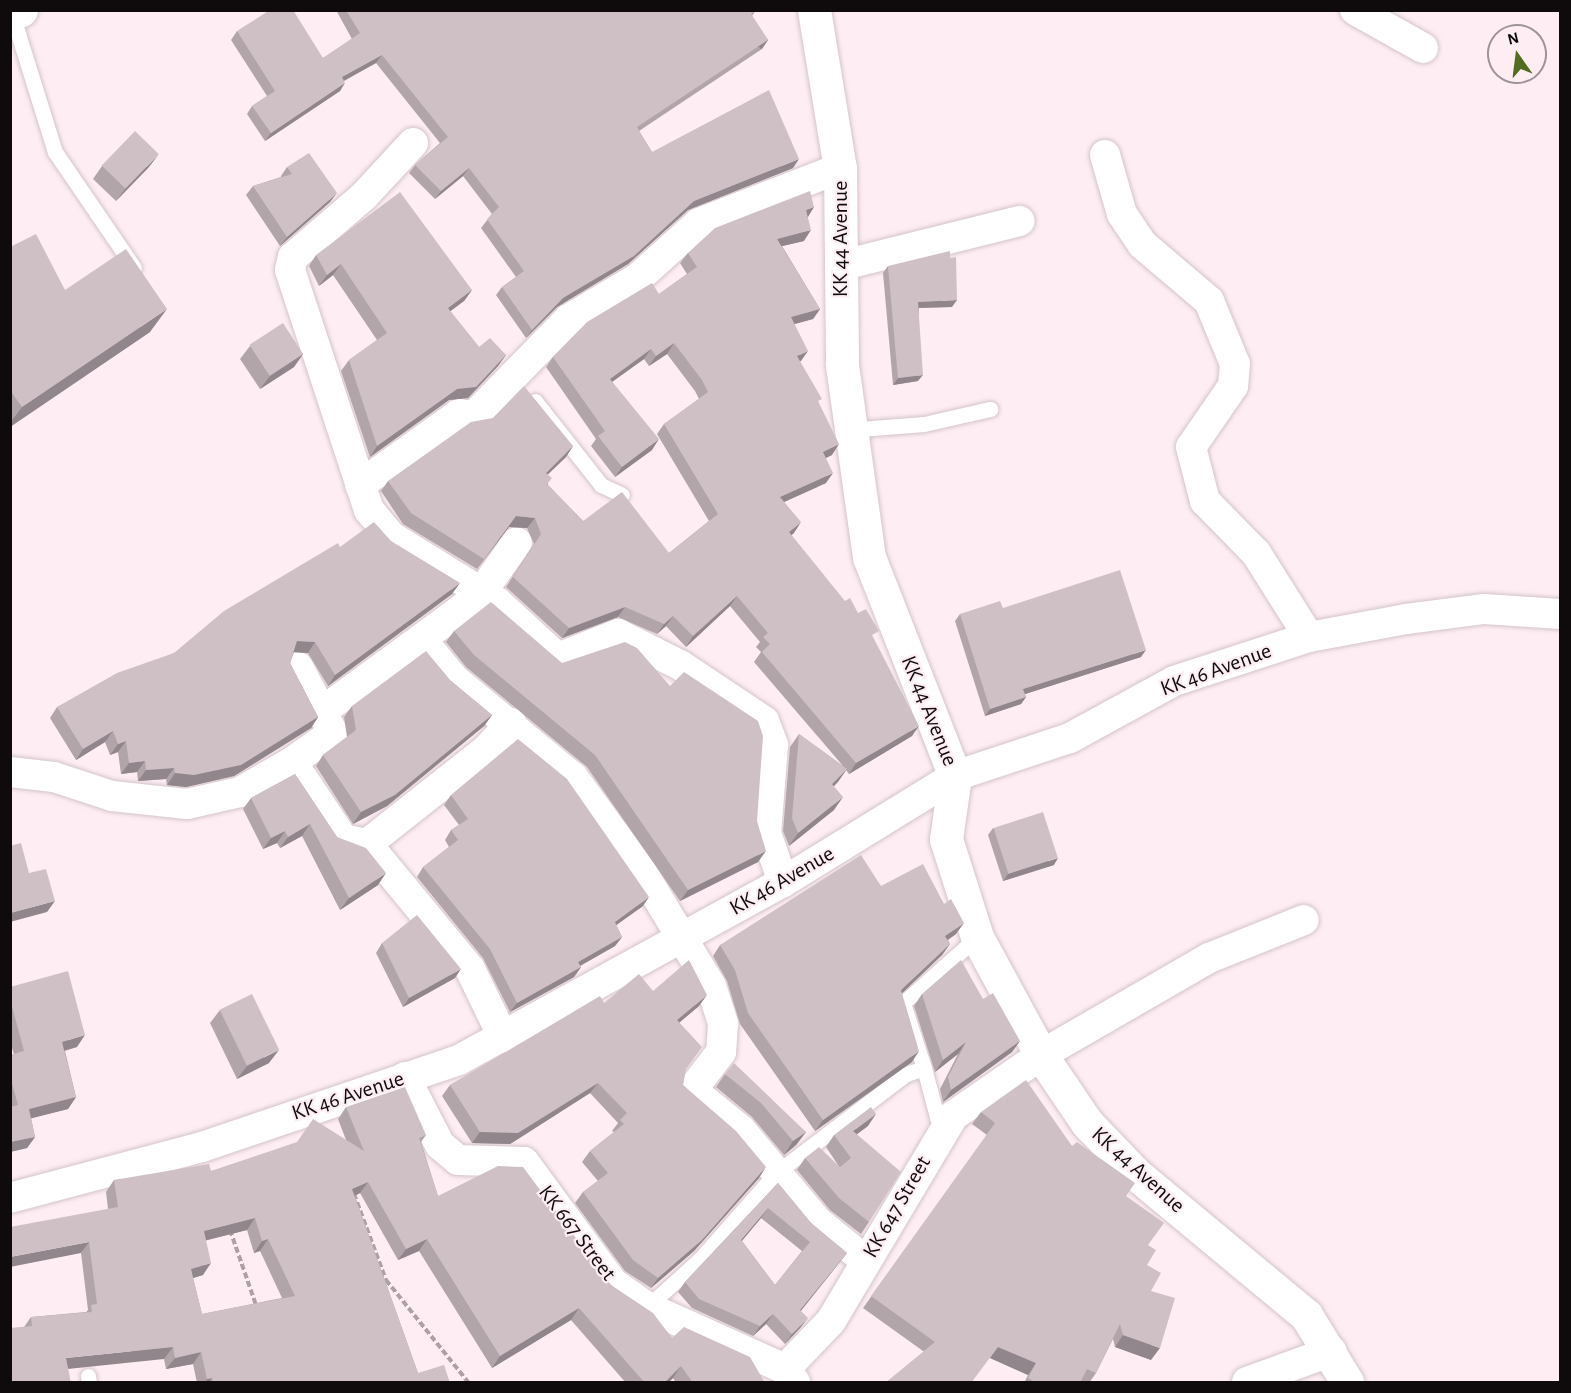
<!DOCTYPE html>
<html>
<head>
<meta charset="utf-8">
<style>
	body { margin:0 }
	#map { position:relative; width:1571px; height:1393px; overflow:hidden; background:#feeef4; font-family:"Alegreya Sans",sans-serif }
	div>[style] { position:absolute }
	.path>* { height:4px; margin-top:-2px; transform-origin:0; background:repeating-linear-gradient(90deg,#ada1a6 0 6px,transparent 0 9px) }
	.roads { filter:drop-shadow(0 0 2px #d4c4ca) drop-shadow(0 0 2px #d4c4ca) }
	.lane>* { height:15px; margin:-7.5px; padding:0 7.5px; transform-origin:7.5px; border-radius:7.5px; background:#fff }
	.street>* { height:30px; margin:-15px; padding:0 15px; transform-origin:15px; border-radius:15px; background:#fff }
	.secondary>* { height:33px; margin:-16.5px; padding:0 16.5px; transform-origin:16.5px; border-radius:16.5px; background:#fff }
	.wall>* { inset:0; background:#b2a5aa }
	.shaded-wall>* { inset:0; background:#91868b; transform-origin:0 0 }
	.building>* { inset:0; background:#cfc0c6; transform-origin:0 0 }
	span { translate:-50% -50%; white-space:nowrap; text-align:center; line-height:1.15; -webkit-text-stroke:4.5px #feeef4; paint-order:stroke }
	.street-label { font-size:22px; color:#0f0a0c }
	.frame { position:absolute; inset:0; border:12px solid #0f0a0c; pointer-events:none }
	.north { position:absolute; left:1487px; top:24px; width:60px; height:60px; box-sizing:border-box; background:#feeef4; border:2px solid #9e9397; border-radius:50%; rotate:346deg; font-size:16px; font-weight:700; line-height:24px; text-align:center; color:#0f0a0c }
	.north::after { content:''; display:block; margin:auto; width:21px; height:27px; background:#526d20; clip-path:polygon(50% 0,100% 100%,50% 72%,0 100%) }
</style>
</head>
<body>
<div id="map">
	<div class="path">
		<i style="left:354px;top:1194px;width:92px;rotate:69.6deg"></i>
		<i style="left:386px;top:1280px;width:131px;rotate:51.2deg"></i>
		<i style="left:230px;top:1230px;width:83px;rotate:70.9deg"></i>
	</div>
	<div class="roads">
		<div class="lane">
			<i style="left:12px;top:14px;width:145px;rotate:72.7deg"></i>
			<i style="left:55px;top:152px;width:140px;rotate:55.7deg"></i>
			<i style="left:535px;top:401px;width:107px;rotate:51.8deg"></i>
			<i style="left:601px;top:485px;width:23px;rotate:25deg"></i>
			<i style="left:847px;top:430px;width:77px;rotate:-4.5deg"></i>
			<i style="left:924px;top:424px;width:68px;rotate:-12.8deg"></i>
			<i style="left:924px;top:1068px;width:68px;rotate:-107.9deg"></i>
			<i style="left:903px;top:1003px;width:99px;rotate:-41.7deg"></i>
			<i style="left:647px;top:1307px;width:73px;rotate:-42.2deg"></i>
			<i style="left:701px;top:1258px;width:113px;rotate:-48.6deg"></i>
			<i style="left:776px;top:1173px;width:163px;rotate:-37.3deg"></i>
			<i style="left:906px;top:1074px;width:19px;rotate:-18deg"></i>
			<i style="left:924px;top:1068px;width:66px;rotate:75.1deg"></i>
			<i style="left:88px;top:1376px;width:6px;rotate:81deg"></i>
		</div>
		<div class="street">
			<i style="left:1355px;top:10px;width:78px;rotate:29.2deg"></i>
			<i style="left:413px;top:143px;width:72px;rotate:132.8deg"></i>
			<i style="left:364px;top:196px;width:94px;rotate:139.3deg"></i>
			<i style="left:293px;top:257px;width:13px;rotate:103deg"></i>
			<i style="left:290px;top:270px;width:253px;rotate:71.8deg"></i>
			<i style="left:369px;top:510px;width:35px;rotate:50deg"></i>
			<i style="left:392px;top:537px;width:123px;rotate:31.8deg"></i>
			<i style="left:497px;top:602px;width:83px;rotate:42.6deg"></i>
			<i style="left:558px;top:658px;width:65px;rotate:-21.8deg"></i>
			<i style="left:618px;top:634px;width:69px;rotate:26.6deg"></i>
			<i style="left:680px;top:665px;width:101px;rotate:33.7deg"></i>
			<i style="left:764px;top:721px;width:26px;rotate:69deg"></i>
			<i style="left:773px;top:745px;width:88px;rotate:94.5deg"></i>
			<i style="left:766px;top:833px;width:52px;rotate:70.9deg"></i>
			<i style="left:1105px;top:155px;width:61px;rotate:73.9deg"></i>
			<i style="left:1122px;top:214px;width:36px;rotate:56deg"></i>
			<i style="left:1142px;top:244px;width:88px;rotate:40.4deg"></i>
			<i style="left:1209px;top:301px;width:68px;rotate:67.6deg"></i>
			<i style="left:1235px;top:364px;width:22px;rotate:95deg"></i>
			<i style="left:1233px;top:386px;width:74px;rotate:124.5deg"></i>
			<i style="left:1191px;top:447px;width:56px;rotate:75.5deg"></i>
			<i style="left:1205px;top:501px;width:73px;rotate:45.6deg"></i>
			<i style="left:1256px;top:553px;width:99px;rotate:57.8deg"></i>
			<i style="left:843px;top:265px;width:182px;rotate:-14deg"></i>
			<i style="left:360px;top:485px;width:122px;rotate:-35.6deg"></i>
			<i style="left:459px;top:414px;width:15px;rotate:8deg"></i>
			<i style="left:474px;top:416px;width:136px;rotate:-45.6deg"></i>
			<i style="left:569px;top:319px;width:80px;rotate:-30.7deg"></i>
			<i style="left:638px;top:278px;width:82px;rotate:-42deg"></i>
			<i style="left:699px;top:223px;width:151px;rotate:-21.3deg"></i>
			<i style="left:422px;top:640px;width:50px;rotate:50.6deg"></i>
			<i style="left:454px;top:679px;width:154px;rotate:39.5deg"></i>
			<i style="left:573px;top:777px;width:117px;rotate:54deg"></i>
			<i style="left:642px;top:872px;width:133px;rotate:58.8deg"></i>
			<i style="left:711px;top:986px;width:40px;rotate:72deg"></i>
			<i style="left:723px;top:1024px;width:28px;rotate:94deg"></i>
			<i style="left:721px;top:1052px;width:48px;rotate:127.3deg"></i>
			<i style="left:692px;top:1090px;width:63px;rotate:39.2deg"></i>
			<i style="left:741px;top:1130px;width:120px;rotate:50.1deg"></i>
			<i style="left:818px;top:1222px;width:62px;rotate:39.1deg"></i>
			<i style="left:324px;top:710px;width:166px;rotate:-36.2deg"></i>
			<i style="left:458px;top:612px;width:30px;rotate:-40deg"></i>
			<i style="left:481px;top:593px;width:62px;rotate:-54.8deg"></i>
			<i style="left:292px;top:762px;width:50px;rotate:-35.3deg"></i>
			<i style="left:333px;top:733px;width:75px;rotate:-117.9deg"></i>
			<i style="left:10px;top:772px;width:44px;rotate:6.5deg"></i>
			<i style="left:54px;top:777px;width:61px;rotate:18.1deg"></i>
			<i style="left:112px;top:796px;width:75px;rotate:6.1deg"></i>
			<i style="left:187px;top:804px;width:54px;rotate:-12.8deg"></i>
			<i style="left:240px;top:792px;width:60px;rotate:-30deg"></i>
			<i style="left:292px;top:762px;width:92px;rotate:56.5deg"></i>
			<i style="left:343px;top:839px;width:25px;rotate:12deg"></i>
			<i style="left:367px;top:844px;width:162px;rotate:50.5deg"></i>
			<i style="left:470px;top:969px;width:76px;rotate:64.1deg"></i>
			<i style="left:367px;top:844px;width:152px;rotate:-38.3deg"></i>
			<i style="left:486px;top:750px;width:37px;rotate:-47deg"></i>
			<i style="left:405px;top:1077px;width:76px;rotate:62.8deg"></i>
			<i style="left:440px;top:1145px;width:23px;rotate:40deg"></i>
			<i style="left:458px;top:1160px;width:66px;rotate:1.7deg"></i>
			<i style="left:524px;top:1162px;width:150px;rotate:53.7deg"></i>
			<i style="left:613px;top:1283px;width:42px;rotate:35.2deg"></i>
			<i style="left:647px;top:1307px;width:151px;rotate:24.2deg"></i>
			<i style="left:10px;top:1198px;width:199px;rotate:-14.9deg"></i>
			<i style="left:202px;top:1147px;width:271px;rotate:-18.7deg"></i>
			<i style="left:459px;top:1060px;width:370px;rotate:-28.8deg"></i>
			<i style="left:783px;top:882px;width:202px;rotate:-31.6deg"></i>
			<i style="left:955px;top:776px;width:121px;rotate:-18.3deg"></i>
			<i style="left:1070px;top:738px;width:119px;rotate:-28.7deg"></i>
			<i style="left:1174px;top:681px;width:142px;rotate:-18.1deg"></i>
			<i style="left:1309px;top:637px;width:99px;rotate:-10.5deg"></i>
			<i style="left:1406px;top:619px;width:79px;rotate:-7.3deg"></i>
			<i style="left:1484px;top:609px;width:76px;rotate:3.8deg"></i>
			<i style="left:795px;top:1382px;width:16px;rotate:-128deg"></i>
			<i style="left:785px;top:1369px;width:66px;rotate:-46.2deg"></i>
			<i style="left:831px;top:1321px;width:239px;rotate:-59.2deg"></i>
			<i style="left:953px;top:1116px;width:107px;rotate:-34.7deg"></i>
			<i style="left:1041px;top:1055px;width:194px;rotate:-30deg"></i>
			<i style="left:1209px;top:958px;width:102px;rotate:-21.8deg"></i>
			<i style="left:1247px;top:1382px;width:90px;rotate:-20deg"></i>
		</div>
		<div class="secondary">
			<i style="left:814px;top:10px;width:160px;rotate:80.7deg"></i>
			<i style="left:840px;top:168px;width:197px;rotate:89.4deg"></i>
			<i style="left:842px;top:365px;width:194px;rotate:82deg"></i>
			<i style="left:869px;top:557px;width:235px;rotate:68.6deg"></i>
			<i style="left:955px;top:776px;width:64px;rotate:98.1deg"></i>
			<i style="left:946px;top:839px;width:103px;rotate:72.4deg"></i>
			<i style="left:977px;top:937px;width:134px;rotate:61.5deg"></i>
			<i style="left:1041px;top:1055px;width:82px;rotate:55.9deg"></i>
			<i style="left:1087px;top:1123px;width:71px;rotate:46.1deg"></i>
			<i style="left:1136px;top:1174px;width:221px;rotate:39.7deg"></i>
			<i style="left:1306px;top:1315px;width:79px;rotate:58.5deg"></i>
			<i style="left:10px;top:15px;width:12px;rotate:-24deg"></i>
		</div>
	</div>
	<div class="wall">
		<i style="clip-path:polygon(336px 10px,756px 10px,752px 16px,768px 40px,762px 49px,639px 131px,652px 152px,793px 168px,688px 210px,628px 264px,557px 307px,526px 338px,496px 295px,502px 287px,516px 277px,481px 228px,492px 214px,463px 176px,435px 199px,409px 173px,415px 165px,440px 143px,376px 63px,344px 81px,340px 91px,265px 141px,247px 114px,252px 106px,267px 96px,231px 40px,237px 31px,323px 58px,352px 39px)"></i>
		<i style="clip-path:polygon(102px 166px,149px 167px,116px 201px,93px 179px)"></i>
		<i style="clip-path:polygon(287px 167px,330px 202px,280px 246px,246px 195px,253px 186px,281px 177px,281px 176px)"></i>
		<i style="clip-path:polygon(814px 207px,808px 217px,804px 241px,782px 246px,820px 309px,813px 319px,794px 324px,800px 362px,819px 404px,832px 455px,825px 458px,826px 483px,784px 502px,794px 533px,791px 535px,873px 638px,912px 736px,849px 774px,846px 770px,834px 786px,834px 810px,789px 846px,783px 831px,790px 747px,799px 734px,843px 766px,754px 662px,761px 652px,756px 647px,760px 642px,730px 606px,686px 647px,666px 626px,657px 634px,618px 617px,562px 638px,506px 587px,534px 544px,527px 528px,509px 527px,477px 569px,403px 524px,381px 491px,388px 481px,573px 446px,566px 457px,548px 474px,548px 485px,583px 521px,669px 553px,709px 521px,657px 434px,664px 424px,699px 399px,695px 391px,667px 354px,649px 366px,644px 359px,612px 382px,652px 450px,615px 477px,591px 446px,596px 439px,546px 367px,553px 357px,659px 294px,687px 274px,680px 263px,688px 253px)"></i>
		<i style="clip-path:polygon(10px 247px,65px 290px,150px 332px,10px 427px)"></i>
		<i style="clip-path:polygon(316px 255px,472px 290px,464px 301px,450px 311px,479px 347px,506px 355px,498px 366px,468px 398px,449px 400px,370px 457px,341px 371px,349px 360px,377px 340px,333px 275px,319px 286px,309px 266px)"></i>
		<i style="clip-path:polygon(888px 266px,952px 307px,919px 308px,918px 381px,893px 385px,883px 273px)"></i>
		<i style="clip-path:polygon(250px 346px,303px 354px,294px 367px,260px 389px,240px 359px)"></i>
		<i style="clip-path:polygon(391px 541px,452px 594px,328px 686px,308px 653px,294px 652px,290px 663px,318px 717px,311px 728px,234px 776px,186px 787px,167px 785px,166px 779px,138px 781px,137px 772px,121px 774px,118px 752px,110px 755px,105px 742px,76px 760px,50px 718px,57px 707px,174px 653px,340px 547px)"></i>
		<i style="clip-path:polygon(1003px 608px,1141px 657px,1025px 694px,1026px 697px,1021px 704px,985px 716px,955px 621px,960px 614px)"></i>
		<i style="clip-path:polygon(454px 631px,562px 663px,757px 821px,758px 862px,680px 901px,587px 767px,466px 667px,446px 642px)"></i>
		<i style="clip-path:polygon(451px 681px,492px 715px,484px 726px,387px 806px,353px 824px,316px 766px,323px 755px,347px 737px,344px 717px,352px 706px)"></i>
		<i style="clip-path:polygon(295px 774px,337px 837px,378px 885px,340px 910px,302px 836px,280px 848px,277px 843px,263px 849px,243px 809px,251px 798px)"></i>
		<i style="clip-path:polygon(451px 795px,643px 906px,616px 925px,622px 937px,615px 946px,580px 966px,581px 967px,574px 977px,510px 1012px,483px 958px,417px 877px,423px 867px,449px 847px,445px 840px,451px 830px,459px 825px,444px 805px)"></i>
		<i style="clip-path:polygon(993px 828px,1054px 865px,1003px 881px,988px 835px)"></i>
		<i style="clip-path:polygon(881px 886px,944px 904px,956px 934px,948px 940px,950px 944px,942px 955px,902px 993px,912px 1062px,815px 1131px,740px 1024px,727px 981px,713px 956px,720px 945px)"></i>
		<i style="clip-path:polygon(382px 943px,455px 978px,403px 1007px,376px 953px)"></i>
		<i style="clip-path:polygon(10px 987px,77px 1047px,65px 1051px,76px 1097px,68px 1109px,31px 1118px,35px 1137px,27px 1148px,10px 1152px,10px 1055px,14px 1054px,10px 1042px)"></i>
		<i style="clip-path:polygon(653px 991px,699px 1006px,679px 1023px,685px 1070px,683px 1085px,759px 1178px,694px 1251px,651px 1288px,625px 1271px,575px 1203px,583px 1192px,598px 1181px,582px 1162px,590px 1151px,614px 1132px,612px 1131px,618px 1123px,590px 1093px,510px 1144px,472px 1143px,442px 1096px,450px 1085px,604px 1003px)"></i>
		<i style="clip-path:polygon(922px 994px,983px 999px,1020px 1041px,1012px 1052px,943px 1102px,940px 1089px,958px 1054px,935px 1072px,914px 1006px)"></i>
		<i style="clip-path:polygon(220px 1010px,269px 1063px,237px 1079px,210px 1023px)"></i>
		<i style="clip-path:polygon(725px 1074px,806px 1132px,796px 1145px,784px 1155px,752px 1117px,716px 1087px)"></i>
		<i style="clip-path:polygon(evenodd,346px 1107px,426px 1135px,421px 1142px,438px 1196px,611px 1285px,672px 1338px,765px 1383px,676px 1383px,673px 1378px,668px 1383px,626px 1383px,571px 1320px,492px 1368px,419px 1251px,398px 1260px,360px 1193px,355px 1196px,418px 1373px,450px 1383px,197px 1383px,193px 1364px,166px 1369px,164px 1359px,24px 1327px,31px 1317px,86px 1312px,88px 1310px,81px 1253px,108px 1209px,106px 1192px,114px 1180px,211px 1171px,346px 1140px,338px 1119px,346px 1107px,247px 1230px,254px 1253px,260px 1251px,282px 1298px,202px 1314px,193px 1278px,203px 1275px,206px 1240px,247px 1230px)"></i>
		<i style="clip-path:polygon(981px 1112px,1072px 1146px,1126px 1196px,1148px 1245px,1147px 1265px,1151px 1291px,1151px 1360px,1115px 1347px,1113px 1339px,1096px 1373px,1089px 1383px,1024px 1383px,1028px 1375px,990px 1358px,923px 1351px,863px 1308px,987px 1135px,972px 1124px)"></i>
		<i style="clip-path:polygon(868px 1126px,857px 1134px,869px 1222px,861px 1234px,830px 1210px,797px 1170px,805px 1158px,838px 1165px,826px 1147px,834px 1135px)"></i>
		<i style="clip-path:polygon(evenodd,778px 1183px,811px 1223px,847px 1253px,801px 1311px,801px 1327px,785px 1344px,766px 1324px,753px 1336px,692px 1308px,678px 1292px,685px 1282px,778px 1183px,761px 1218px,802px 1251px,775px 1285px,742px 1241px,761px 1218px)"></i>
	</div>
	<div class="shaded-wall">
		<i style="left:768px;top:40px;width:11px;height:157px;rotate:124deg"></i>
		<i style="clip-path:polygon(382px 55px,376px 63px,336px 85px,342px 77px)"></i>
		<i style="clip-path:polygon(345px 83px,340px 91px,265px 141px,271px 133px)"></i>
		<i style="clip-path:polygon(159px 154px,149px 167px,116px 201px,126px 188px)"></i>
		<i style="clip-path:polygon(799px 159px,793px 168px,688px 210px,628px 264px,557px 307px,526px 338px,532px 330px,563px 298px,694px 201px)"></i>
		<i style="clip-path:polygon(469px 168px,463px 176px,435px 199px,441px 191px)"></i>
		<i style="clip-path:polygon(337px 193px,330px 202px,280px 246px,287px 237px)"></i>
		<i style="clip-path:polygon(814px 207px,807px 218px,806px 210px)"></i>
		<i style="clip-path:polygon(811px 230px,804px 241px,770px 249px,777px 239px)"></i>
		<i style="clip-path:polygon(341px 264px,333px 275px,319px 286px,327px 275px)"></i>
		<i style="clip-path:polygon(472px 290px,464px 301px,440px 319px,448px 308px)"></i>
		<i style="clip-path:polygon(957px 300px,952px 307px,913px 308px,918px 302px)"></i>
		<i style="clip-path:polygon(167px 309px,150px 332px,10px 427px,10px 423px,22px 407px)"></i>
		<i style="clip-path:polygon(820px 309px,813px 319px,784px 327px,791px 317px)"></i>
		<i style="clip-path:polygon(674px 343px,667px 354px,649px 366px,656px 356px)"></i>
		<i style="clip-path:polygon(651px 349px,644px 359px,602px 389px,610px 379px)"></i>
		<i style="clip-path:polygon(808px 351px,801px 361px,790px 367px,797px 356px)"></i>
		<i style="clip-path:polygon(303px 354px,294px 367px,260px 389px,270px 376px)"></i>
		<i style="clip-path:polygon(506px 355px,498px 366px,468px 398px,449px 400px,370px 457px,377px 446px,457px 389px)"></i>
		<i style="clip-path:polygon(923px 375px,918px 381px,893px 385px,898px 378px)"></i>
		<i style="clip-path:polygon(659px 439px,652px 450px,615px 477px,622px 467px)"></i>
		<i style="clip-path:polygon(839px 444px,832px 455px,816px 463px,823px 452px)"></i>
		<i style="clip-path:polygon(573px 446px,566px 457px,539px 483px,546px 473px)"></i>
		<i style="clip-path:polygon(833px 473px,826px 483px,773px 507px,780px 497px)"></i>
		<i style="clip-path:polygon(516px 516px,535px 518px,527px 528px,509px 527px,477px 569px)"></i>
		<i style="clip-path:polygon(801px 522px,794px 533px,782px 543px,789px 532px)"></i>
		<i style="clip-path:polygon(460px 583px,452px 594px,328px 686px,335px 675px)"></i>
		<i style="clip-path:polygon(737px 596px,730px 606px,686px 647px,693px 636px)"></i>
		<i style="clip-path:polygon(625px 607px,618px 617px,562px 638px,569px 628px)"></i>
		<i style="clip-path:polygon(673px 616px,666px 626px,657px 634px,664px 624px)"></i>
		<i style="clip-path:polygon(297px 641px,315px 642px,308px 653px,289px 652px)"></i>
		<i style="clip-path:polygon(1146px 650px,1141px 657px,1019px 696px,1023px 689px)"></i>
		<i style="clip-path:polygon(1026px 697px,1021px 704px,985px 716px,990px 709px)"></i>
		<i style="clip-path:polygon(492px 715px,484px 726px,387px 806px,353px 824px,361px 812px)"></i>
		<i style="clip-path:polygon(318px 717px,311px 728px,234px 776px,186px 787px,167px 785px,175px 773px)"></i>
		<i style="clip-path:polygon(919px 726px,912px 736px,849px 774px,856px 763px)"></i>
		<i style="clip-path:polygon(113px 731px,105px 742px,76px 760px,83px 749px)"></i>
		<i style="clip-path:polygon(126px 741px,118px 752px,110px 755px,118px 744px)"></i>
		<i style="clip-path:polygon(145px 761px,137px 772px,121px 774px,129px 763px)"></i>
		<i style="clip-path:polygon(174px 768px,166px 779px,138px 781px,146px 770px)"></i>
		<i style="clip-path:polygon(847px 769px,838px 782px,823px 797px,832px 784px)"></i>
		<i style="clip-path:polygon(843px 797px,834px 810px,789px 846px,798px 833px)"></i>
		<i style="clip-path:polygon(310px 824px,302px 836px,280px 848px,288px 837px)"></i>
		<i style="clip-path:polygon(285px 831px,277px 843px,263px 849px,271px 838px)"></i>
		<i style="clip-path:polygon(766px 851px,758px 862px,680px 901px,688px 890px)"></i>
		<i style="clip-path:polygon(1058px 858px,1054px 865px,1003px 881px,1008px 874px)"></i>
		<i style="clip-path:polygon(386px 873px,378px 885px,340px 910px,349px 898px)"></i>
		<i style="clip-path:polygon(649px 897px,643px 906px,608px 931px,615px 922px)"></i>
		<i style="clip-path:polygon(55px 901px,47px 912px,10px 922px,10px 913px)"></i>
		<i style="clip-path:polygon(964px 923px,956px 934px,937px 947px,945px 936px)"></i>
		<i style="clip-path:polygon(622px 937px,615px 946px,571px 971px,578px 962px)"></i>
		<i style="clip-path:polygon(950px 944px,942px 955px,894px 1001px,901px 990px)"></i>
		<i style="clip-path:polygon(581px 967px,574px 977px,510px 1012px,517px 1003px)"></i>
		<i style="clip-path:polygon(461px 969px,455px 978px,403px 1007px,409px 998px)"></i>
		<i style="clip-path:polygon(707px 995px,699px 1006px,669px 1031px,677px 1020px)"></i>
		<i style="clip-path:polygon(85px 1035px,77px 1047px,54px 1053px,62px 1042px)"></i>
		<i style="clip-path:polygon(1020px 1041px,1012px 1052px,943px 1102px,951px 1090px)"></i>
		<i style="clip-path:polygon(966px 1042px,958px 1054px,935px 1072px,943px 1060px)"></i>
		<i style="clip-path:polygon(279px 1050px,269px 1063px,237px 1079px,247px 1066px)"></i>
		<i style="clip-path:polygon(919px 1051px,912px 1062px,815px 1131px,823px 1120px)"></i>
		<i style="clip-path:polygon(598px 1083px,590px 1093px,510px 1144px,472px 1143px,480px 1132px)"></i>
		<i style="clip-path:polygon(76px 1097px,68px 1109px,21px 1121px,29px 1109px)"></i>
		<i style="clip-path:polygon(876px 1114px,868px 1126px,845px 1143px,853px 1131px)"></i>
		<i style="clip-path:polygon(806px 1132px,796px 1145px,784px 1155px,793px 1141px)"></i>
		<i style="clip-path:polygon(35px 1137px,27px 1148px,10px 1152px,10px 1142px)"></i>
		<i style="clip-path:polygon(766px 1167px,759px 1178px,694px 1251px,651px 1288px,658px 1278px)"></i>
		<i style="clip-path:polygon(368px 1182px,360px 1193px,344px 1201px,352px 1189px)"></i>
		<i style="clip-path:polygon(768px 1208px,761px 1218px,734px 1250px,741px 1240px)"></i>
		<i style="clip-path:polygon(255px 1218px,247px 1230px,196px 1243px,204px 1231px)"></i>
		<i style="clip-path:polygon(268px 1239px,260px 1251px,254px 1253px,262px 1241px)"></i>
		<i style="clip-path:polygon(427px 1239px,419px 1251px,398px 1260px,406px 1249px)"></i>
		<i style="clip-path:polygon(89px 1242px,81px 1253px,10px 1267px,10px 1257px)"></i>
		<i style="clip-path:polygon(847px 1253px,840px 1262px,793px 1320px,800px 1310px)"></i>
		<i style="clip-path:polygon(211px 1263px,203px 1275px,183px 1281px,191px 1269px)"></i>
		<i style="clip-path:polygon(579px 1308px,571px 1320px,492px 1368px,500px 1356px)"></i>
		<i style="clip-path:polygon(773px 1314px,766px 1324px,753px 1336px,760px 1326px)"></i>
		<i style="clip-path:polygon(808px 1318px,801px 1327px,785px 1344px,792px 1334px)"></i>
		<i style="clip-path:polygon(1123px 1335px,1160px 1348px,1151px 1360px,1115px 1347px)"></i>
		<i style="clip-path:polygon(173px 1347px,164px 1359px,58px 1370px,66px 1358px)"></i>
		<i style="clip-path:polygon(998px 1347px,1036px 1363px,1028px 1375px,990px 1358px)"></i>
		<i style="clip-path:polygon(201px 1352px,193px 1364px,166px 1369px,175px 1358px)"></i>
		<i style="clip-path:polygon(681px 1366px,673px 1378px,668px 1383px,664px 1383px)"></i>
		<i style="clip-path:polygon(212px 1378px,209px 1383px,205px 1383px,207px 1379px)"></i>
	</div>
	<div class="building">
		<i style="clip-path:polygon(270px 10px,293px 10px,323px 58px,360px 33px,346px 10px,756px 10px,751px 14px,768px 40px,637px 127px,652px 152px,769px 90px,799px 159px,694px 201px,634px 256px,563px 298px,532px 330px,502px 287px,524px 271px,487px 219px,499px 207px,469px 168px,441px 191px,415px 165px,448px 137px,382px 55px,342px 77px,345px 83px,271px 133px,252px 106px,275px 91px,237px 31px)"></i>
		<i style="left:135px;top:131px;width:33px;height:48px;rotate:44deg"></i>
		<i style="clip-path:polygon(309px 153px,337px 193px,287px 237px,253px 186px,292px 174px,287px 167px)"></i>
		<i style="clip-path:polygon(810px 191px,814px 207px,806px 210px,811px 230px,777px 239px,820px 309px,791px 317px,808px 351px,797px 356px,822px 399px,818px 401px,839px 444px,823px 452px,833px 473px,780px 497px,801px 522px,789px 532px,845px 601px,850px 598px,858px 613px,866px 609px,879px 631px,872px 635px,919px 726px,856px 763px,762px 652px,770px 644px,763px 637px,768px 633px,737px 596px,693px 636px,673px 616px,664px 624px,625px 607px,569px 628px,513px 577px,541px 534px,535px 518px,516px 516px,484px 559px,411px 513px,388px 481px,471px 422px,493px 418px,524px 386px,573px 446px,546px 473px,552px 478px,547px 484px,583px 521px,622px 492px,669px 553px,718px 514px,664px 424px,708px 392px,702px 380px,674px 343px,656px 356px,651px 349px,610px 379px,659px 439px,622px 467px,598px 436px,605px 431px,553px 357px,587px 322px,652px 283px,659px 294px,697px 267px,688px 253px,715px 228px)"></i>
		<i style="clip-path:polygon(400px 192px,472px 290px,448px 308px,479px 347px,490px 338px,506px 355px,476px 387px,457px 389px,377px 446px,349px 360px,387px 333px,341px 264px,327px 275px,316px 255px)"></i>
		<i style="clip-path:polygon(36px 234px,65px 290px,126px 249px,167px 309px,22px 407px,10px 390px,10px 247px)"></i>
		<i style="clip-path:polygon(950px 251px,950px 258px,956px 257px,957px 300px,918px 302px,923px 375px,898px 378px,888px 266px)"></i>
		<i style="left:283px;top:323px;width:37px;height:40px;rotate:57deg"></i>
		<i style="clip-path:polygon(374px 522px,391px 541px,460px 583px,335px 675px,315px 642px,297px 641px,290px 663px,318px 717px,241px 765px,194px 775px,175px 773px,174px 768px,146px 770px,145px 761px,129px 763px,126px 741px,118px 744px,113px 731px,83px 749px,57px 707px,117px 673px,174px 653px,224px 611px,338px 543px,340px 547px)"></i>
		<i style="clip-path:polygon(1120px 570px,1146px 650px,1023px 689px,1026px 697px,990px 709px,960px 614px,1000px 601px,1003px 608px)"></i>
		<i style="clip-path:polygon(491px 602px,562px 663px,625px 642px,637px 648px,670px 686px,684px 672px,758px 721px,763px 736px,757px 821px,766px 851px,688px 890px,595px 755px,474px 655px,454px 631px)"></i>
		<i style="clip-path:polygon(426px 651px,451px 681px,492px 715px,395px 795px,361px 812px,323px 755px,356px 730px,352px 706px)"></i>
		<i style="clip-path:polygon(799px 734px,847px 769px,832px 784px,843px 797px,798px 833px,792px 818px)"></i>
		<i style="clip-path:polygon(518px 739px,567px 779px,649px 897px,615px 922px,622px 937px,578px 962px,581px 967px,517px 1003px,490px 949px,423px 867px,458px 840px,451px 830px,468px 819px,451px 795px)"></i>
		<i style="clip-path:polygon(295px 774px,337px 837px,366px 848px,386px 873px,349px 898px,310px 824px,288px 837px,285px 831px,271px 838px,251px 798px)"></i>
		<i style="left:1043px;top:812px;width:48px;height:52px;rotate:72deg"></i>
		<i style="clip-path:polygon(21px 843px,29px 873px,46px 869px,55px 901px,10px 913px,10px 846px)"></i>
		<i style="clip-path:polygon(861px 855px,881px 886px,923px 864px,944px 904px,951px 899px,964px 923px,945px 936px,950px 944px,901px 990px,919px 1051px,823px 1120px,748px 1013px,735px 970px,720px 945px)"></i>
		<i style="clip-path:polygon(417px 915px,461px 969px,409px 998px,382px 943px)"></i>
		<i style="clip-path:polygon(689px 960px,707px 995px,677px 1020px,702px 1047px,686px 1069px,683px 1085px,736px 1131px,766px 1167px,702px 1240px,658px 1278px,633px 1260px,583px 1192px,608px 1173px,590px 1151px,624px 1124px,620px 1120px,627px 1113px,598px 1083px,518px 1133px,480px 1132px,450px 1085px,600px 996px,604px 1003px,639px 974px,653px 991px)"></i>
		<i style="clip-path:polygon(961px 960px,983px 999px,993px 993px,1020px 1041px,951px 1090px,948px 1077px,966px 1042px,943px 1060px,922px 994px)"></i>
		<i style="clip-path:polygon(68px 971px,85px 1035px,62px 1042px,76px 1097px,29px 1109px,35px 1137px,10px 1142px,10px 1107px,18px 1105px,10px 1076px,10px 1055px,24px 1051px,10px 999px,10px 987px)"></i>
		<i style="left:252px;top:994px;width:62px;height:36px;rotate:64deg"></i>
		<i style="clip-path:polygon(734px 1063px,806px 1132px,793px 1141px,761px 1103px,725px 1074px)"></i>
		<i style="clip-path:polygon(1026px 1080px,1072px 1146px,1077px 1142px,1135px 1183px,1126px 1196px,1164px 1223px,1148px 1245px,1156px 1250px,1147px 1265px,1161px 1273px,1151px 1291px,1175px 1298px,1160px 1348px,1123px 1335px,1120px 1324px,1096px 1373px,1087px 1369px,1080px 1383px,1036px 1383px,1028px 1378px,1036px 1363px,998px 1347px,971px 1383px,885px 1383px,935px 1342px,871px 1296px,995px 1123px,981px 1112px)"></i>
		<i style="clip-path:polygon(evenodd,405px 1087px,426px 1135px,419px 1138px,438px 1196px,498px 1166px,523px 1167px,611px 1285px,653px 1313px,672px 1338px,684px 1327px,750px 1357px,765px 1383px,693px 1383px,681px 1366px,664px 1383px,645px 1383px,579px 1308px,500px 1356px,427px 1239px,406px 1249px,368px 1182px,352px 1189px,418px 1373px,444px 1365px,450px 1383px,213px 1383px,212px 1378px,207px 1379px,201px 1352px,175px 1358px,173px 1347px,66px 1358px,71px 1383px,10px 1383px,10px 1328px,32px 1326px,31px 1317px,92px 1312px,91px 1305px,97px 1304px,89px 1242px,10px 1257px,10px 1227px,118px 1207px,114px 1180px,209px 1164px,211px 1171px,297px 1142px,313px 1119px,364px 1151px,346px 1107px,405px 1087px,255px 1218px,262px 1241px,268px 1239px,295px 1296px,202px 1314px,191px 1269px,211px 1263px,204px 1231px,255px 1218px)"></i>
		<i style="clip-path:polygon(871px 1107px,876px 1114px,853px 1131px,901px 1172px,869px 1222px,839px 1198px,805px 1158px,819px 1147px,840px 1167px,851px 1158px,834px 1135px)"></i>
		<i style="clip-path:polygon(evenodd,778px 1183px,811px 1223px,847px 1253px,800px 1310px,808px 1318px,792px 1334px,773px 1314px,760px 1326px,699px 1299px,685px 1282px,778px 1183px,768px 1208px,810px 1242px,775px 1285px,741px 1240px,768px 1208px)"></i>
	</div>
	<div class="street-label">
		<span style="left:841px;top:239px;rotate:-90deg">KK 44 Avenue</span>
		<span style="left:1216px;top:670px;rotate:-20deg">KK 46 Avenue</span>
		<span style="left:929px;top:711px;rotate:68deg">KK 44 Avenue</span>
		<span style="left:782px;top:881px;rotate:-30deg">KK 46 Avenue</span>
		<span style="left:348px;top:1096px;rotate:-18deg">KK 46 Avenue</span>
		<span style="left:1138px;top:1170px;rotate:42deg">KK 44 Avenue</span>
		<span style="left:897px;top:1207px;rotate:-60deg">KK 647 Street</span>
		<span style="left:577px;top:1233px;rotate:53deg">KK 667 Street</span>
	</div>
	<div class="frame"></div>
	<div class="north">N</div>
</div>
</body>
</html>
